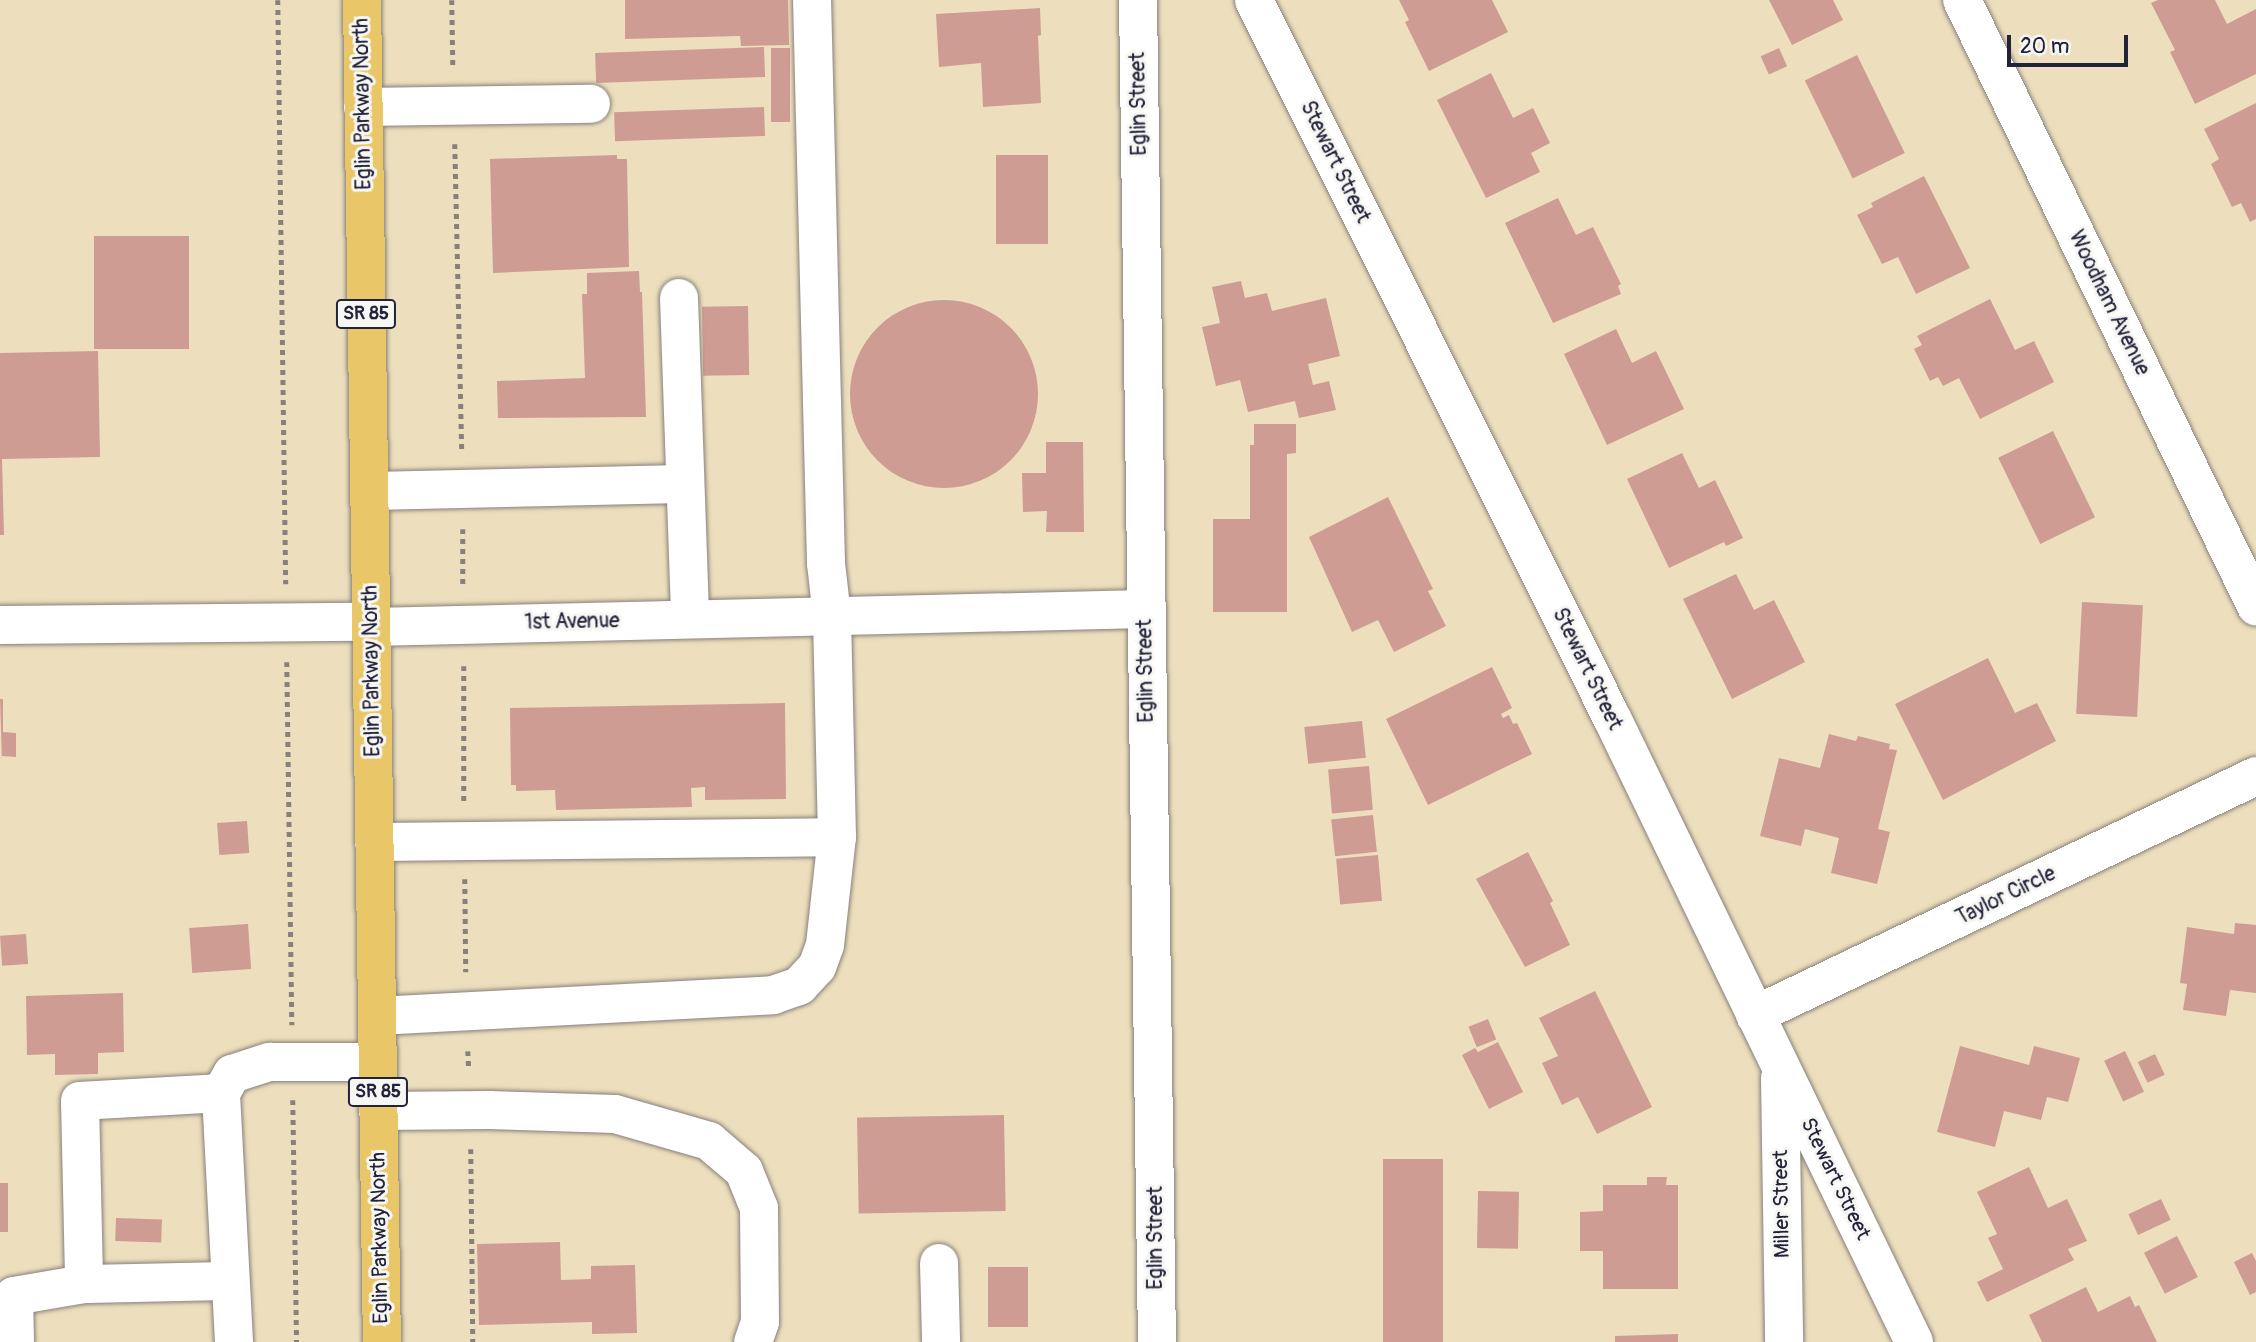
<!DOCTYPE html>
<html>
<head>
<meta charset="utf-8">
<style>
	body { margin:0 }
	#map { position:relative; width:2256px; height:1342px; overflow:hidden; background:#eddfbd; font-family:Pangolin,sans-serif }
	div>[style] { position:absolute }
	.building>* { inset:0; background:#ce9c93; transform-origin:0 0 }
	.round { border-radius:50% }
	.path>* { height:4.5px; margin-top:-2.25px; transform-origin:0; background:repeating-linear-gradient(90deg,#88807c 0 5px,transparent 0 10px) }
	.roads { filter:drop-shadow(0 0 2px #88807c) drop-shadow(0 0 2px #88807c) }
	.minor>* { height:38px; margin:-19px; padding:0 19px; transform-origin:19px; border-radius:19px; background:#fff }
	.highway>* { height:38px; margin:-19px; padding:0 19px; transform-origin:19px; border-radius:19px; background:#e9c769 }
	span { translate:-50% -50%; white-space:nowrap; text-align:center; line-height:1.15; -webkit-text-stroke:6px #f6f6f2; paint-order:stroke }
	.shield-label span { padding:2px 5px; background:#f6f6f2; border:2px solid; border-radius:5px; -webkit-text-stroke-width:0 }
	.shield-label { font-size:19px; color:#22223b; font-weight:700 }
	.street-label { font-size:21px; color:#22223b }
	.scale { position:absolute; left:2007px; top:35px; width:121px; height:32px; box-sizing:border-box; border:4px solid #22223b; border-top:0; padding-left:9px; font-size:21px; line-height:24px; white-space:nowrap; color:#22223b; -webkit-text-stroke:5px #f6f6f2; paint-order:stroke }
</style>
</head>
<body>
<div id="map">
	<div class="building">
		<i style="clip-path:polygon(625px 0,788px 0,789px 45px,741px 46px,740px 36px,625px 39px)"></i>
		<i style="clip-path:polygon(1399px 0,1492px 0,1508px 32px,1429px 71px,1405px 22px,1409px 20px)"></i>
		<i style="clip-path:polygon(1769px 0,1833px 0,1843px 20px,1792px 45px)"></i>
		<i style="clip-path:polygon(2158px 0,2215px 0,2227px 24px,2256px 9px,2256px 74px,2195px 104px,2170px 52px,2175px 50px,2151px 3px)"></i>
		<i style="clip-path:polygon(1040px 8px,1041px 35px,1038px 36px,1041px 103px,983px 107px,981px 63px,939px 67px,936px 14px)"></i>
		<i style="left:764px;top:47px;width:30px;height:169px;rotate:88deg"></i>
		<i style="left:771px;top:48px;width:19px;height:74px"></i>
		<i style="left:1779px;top:48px;width:20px;height:20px;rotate:66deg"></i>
		<i style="left:1857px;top:55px;width:109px;height:58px;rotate:64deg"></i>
		<i style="clip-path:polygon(1491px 73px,1513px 118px,1533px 108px,1550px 143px,1531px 153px,1540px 172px,1486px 198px,1437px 100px)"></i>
		<i style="clip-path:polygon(2256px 103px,2256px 219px,2250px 222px,2241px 203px,2232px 207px,2211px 164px,2219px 159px,2204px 129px)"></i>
		<i style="left:764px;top:107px;width:29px;height:150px;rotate:88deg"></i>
		<i style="clip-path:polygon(617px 155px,617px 159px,627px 159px,629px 267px,493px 273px,490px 159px)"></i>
		<i style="left:996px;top:155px;width:52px;height:89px"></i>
		<i style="clip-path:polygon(1924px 176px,1970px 268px,1916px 294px,1898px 257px,1882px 264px,1857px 215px,1873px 207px,1871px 203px)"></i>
		<i style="clip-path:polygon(1558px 198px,1576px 235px,1593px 227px,1621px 284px,1618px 286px,1621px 294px,1553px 323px,1505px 223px)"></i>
		<i style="left:94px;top:236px;width:95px;height:113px"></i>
		<i style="clip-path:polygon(639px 271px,640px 292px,642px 292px,646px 417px,498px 418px,497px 381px,585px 378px,582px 294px,587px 294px,587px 273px)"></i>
		<i style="clip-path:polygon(1241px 281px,1245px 298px,1267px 293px,1272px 311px,1326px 298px,1340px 356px,1308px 364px,1313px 385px,1329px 381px,1336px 410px,1299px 418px,1295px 401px,1248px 412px,1240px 380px,1216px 386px,1202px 327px,1220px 323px,1212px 287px)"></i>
		<i style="clip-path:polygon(1990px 299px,2015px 350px,2034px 341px,2054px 382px,1980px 419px,1959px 378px,1943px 386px,1938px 377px,1930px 381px,1914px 349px,1922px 345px,1917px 336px)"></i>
		<i class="round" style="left:850px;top:300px;width:188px;height:188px"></i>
		<i style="left:748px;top:306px;width:69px;height:46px;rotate:89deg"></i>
		<i style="clip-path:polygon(1616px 329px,1632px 363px,1656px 351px,1684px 409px,1607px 445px,1564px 354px)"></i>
		<i style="clip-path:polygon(98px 351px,100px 457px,2px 459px,4px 535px,0 535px,0 353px)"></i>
		<i style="clip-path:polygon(1254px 424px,1296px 424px,1296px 453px,1287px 454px,1287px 612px,1213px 612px,1213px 519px,1250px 519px,1250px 445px,1254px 445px)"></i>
		<i style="left:2053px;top:431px;width:96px;height:61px;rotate:64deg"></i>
		<i style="clip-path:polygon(1046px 442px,1083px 442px,1084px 532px,1046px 532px,1047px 511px,1023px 512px,1022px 473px,1046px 473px)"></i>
		<i style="clip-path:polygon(1682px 453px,1699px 488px,1715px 480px,1743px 538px,1726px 546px,1724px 542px,1669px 568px,1627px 479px)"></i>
		<i style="clip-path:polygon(1388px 497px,1433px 589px,1428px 591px,1446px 626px,1394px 652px,1378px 620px,1352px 632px,1309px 537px)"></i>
		<i style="clip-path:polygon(1736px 574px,1754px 610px,1774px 600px,1805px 662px,1732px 699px,1683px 599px)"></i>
		<i style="left:2082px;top:602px;width:61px;height:112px;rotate:3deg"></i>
		<i style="clip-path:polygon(1988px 658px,2015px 713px,2037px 703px,2056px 741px,1943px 800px,1895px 704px)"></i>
		<i style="clip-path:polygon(1492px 667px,1512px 708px,1501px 714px,1503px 718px,1509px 715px,1513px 724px,1517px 723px,1532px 754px,1428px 805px,1386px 719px)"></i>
		<i style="clip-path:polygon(0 699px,3px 699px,3px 732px,16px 733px,16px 757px,2px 756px,2px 763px)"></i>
		<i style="clip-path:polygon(785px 703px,786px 799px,705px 800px,705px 787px,691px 788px,692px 807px,556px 810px,555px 790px,516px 791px,516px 785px,511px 785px,510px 708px)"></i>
		<i style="left:1362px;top:721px;width:37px;height:58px;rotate:84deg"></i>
		<i style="clip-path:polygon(1829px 734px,1856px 741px,1858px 736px,1890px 744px,1889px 749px,1897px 750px,1878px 829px,1890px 832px,1877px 884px,1831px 873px,1839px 838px,1805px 829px,1801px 846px,1760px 836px,1779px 758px,1820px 768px)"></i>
		<i style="left:1369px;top:766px;width:44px;height:41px;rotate:85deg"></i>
		<i style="left:1373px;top:815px;width:37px;height:42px;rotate:84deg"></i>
		<i style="left:247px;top:821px;width:32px;height:30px;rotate:86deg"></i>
		<i style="clip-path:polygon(1528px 852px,1553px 901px,1550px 903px,1570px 945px,1525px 967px,1476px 879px)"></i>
		<i style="left:1378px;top:855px;width:46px;height:42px;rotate:85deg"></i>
		<i style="clip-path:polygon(2235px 923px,2256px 925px,2256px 993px,2230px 990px,2226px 1016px,2183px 1010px,2187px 984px,2180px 983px,2187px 927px,2234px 934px)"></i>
		<i style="left:248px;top:924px;width:45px;height:59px;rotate:86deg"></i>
		<i style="left:26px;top:934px;width:30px;height:26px;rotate:86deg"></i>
		<i style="clip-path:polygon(1595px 991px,1652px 1107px,1597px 1134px,1578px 1097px,1562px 1105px,1542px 1063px,1558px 1056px,1539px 1018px)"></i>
		<i style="clip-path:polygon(123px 993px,124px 1052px,98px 1053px,98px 1074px,55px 1075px,55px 1054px,27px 1055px,26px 996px)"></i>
		<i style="left:1488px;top:1019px;width:22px;height:21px;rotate:68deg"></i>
		<i style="clip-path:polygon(1498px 1042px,1523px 1092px,1489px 1109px,1462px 1055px,1475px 1048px,1478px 1052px)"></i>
		<i style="clip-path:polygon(1960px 1046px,2029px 1065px,2034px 1046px,2080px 1058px,2068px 1102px,2047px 1097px,2041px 1120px,2004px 1111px,1995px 1147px,1937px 1132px)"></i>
		<i style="left:2125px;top:1051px;width:45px;height:23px;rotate:65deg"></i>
		<i style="left:2155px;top:1054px;width:23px;height:19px;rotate:65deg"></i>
		<i style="left:1004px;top:1115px;width:96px;height:147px;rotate:89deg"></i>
		<i style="left:1383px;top:1159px;width:60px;height:183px"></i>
		<i style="clip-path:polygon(2029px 1167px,2048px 1208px,2067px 1199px,2087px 1241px,2068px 1249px,2074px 1260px,1987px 1302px,1977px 1282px,2003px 1269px,1988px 1238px,1997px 1234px,1977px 1192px)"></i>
		<i style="clip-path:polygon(1647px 1177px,1667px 1177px,1666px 1185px,1678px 1185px,1678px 1289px,1603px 1289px,1603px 1251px,1580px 1251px,1580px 1212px,1603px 1211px,1603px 1185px,1647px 1185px)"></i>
		<i style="left:0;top:1183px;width:8px;height:49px"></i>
		<i style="left:1478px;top:1191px;width:41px;height:57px;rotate:1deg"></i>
		<i style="left:2161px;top:1199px;width:23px;height:36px;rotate:65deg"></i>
		<i style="left:116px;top:1218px;width:46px;height:23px;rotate:2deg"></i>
		<i style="left:2177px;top:1236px;width:46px;height:37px;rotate:63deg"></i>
		<i style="clip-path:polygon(560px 1242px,561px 1280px,591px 1279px,591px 1266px,635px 1265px,637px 1333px,592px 1334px,592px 1322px,479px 1325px,477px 1244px)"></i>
		<i style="clip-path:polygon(2252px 1253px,2256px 1261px,2256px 1292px,2250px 1295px,2234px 1262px)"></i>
		<i style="left:988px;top:1267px;width:40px;height:60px"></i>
		<i style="clip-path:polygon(2086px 1287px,2098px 1312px,2130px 1296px,2135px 1307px,2139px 1305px,2157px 1342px,2042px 1342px,2029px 1315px)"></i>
		<i style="clip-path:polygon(1678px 1334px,1678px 1342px,1615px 1342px,1615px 1336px)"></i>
	</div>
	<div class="path">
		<i style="left:278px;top:0;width:584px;rotate:89.22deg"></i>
		<i style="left:452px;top:0;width:66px;rotate:89.1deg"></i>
		<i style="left:455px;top:144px;width:307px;rotate:88.7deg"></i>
		<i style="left:463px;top:529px;width:58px;rotate:90deg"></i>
		<i style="left:287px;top:662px;width:363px;rotate:89.2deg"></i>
		<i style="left:464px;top:666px;width:135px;rotate:90deg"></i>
		<i style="left:465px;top:879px;width:93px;rotate:89.4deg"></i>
		<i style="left:468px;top:1051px;width:19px;rotate:87deg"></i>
		<i style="left:293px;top:1100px;width:242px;rotate:89.1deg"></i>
		<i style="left:471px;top:1149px;width:193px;rotate:89.4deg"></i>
	</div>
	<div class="roads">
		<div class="minor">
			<i style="left:1138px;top:0;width:1342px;rotate:89.19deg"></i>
			<i style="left:1254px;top:0;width:802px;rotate:63.5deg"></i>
			<i style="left:1612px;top:718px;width:693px;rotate:64.17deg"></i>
			<i style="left:1962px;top:0;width:674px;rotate:64.12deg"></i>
			<i style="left:363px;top:107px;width:228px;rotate:-0.8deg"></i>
			<i style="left:679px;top:298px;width:321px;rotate:88deg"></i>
			<i style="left:369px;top:491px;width:316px;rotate:-1.3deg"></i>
			<i style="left:0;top:625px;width:359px;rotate:-0.5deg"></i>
			<i style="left:359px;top:622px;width:13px;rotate:23deg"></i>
			<i style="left:371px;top:627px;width:773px;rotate:-1.33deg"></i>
			<i style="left:374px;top:842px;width:463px;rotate:-0.6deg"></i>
			<i style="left:837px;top:837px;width:221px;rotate:-91.3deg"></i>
			<i style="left:832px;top:616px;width:53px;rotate:-96.5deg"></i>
			<i style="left:826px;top:563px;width:563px;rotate:-91.42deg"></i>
			<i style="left:1755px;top:1015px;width:555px;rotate:-25.5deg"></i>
			<i style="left:377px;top:1016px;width:397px;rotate:-3deg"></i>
			<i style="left:773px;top:995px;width:28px;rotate:-19deg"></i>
			<i style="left:799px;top:986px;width:26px;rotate:-47deg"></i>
			<i style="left:817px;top:967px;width:23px;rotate:-70deg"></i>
			<i style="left:825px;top:945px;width:109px;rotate:-83.7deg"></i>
			<i style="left:1780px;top:1078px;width:264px;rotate:89.1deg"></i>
			<i style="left:221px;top:1093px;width:141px;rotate:176.8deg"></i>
			<i style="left:80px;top:1101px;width:183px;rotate:88.7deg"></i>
			<i style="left:84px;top:1284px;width:146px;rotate:-1.2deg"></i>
			<i style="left:378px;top:1111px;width:111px;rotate:-0.5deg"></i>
			<i style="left:489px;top:1110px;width:126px;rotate:1.8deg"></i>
			<i style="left:615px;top:1114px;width:98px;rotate:16deg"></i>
			<i style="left:709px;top:1141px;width:46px;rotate:40.6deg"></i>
			<i style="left:744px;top:1171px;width:40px;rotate:68deg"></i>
			<i style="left:759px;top:1208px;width:114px;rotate:89.5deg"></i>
			<i style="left:760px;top:1322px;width:21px;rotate:109deg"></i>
			<i style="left:939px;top:1263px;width:79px;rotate:88.5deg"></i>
			<i style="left:15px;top:1342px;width:46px;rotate:-91.2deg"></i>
			<i style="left:14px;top:1296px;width:71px;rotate:-9.7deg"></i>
			<i style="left:234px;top:1342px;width:249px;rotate:-93deg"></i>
			<i style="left:221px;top:1093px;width:22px;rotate:-60deg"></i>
			<i style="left:232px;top:1074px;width:40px;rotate:-18deg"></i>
			<i style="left:270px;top:1062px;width:107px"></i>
		</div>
		<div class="highway">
			<i style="left:362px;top:0;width:1342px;rotate:89.15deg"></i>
		</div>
	</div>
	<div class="shield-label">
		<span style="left:366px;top:314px">SR 85</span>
		<span style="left:378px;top:1092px">SR 85</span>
	</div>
	<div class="street-label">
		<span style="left:363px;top:104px;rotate:-91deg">Eglin Parkway North</span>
		<span style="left:1139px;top:104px;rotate:-91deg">Eglin Street</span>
		<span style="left:1335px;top:162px;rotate:64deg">Stewart Street</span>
		<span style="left:2109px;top:303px;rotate:64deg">Woodham Avenue</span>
		<span style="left:572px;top:622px;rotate:-1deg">1st Avenue</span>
		<span style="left:1587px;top:669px;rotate:64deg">Stewart Street</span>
		<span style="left:372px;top:671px;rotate:-91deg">Eglin Parkway North</span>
		<span style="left:1146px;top:671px;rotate:-91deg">Eglin Street</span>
		<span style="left:2006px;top:896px;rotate:-26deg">Taylor Circle</span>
		<span style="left:1835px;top:1179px;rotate:64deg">Stewart Street</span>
		<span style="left:1782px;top:1204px;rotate:-91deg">Miller Street</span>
		<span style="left:380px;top:1238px;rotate:-91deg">Eglin Parkway North</span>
		<span style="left:1156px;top:1238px;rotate:-90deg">Eglin Street</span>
	</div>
	<div class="scale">20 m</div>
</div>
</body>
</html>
